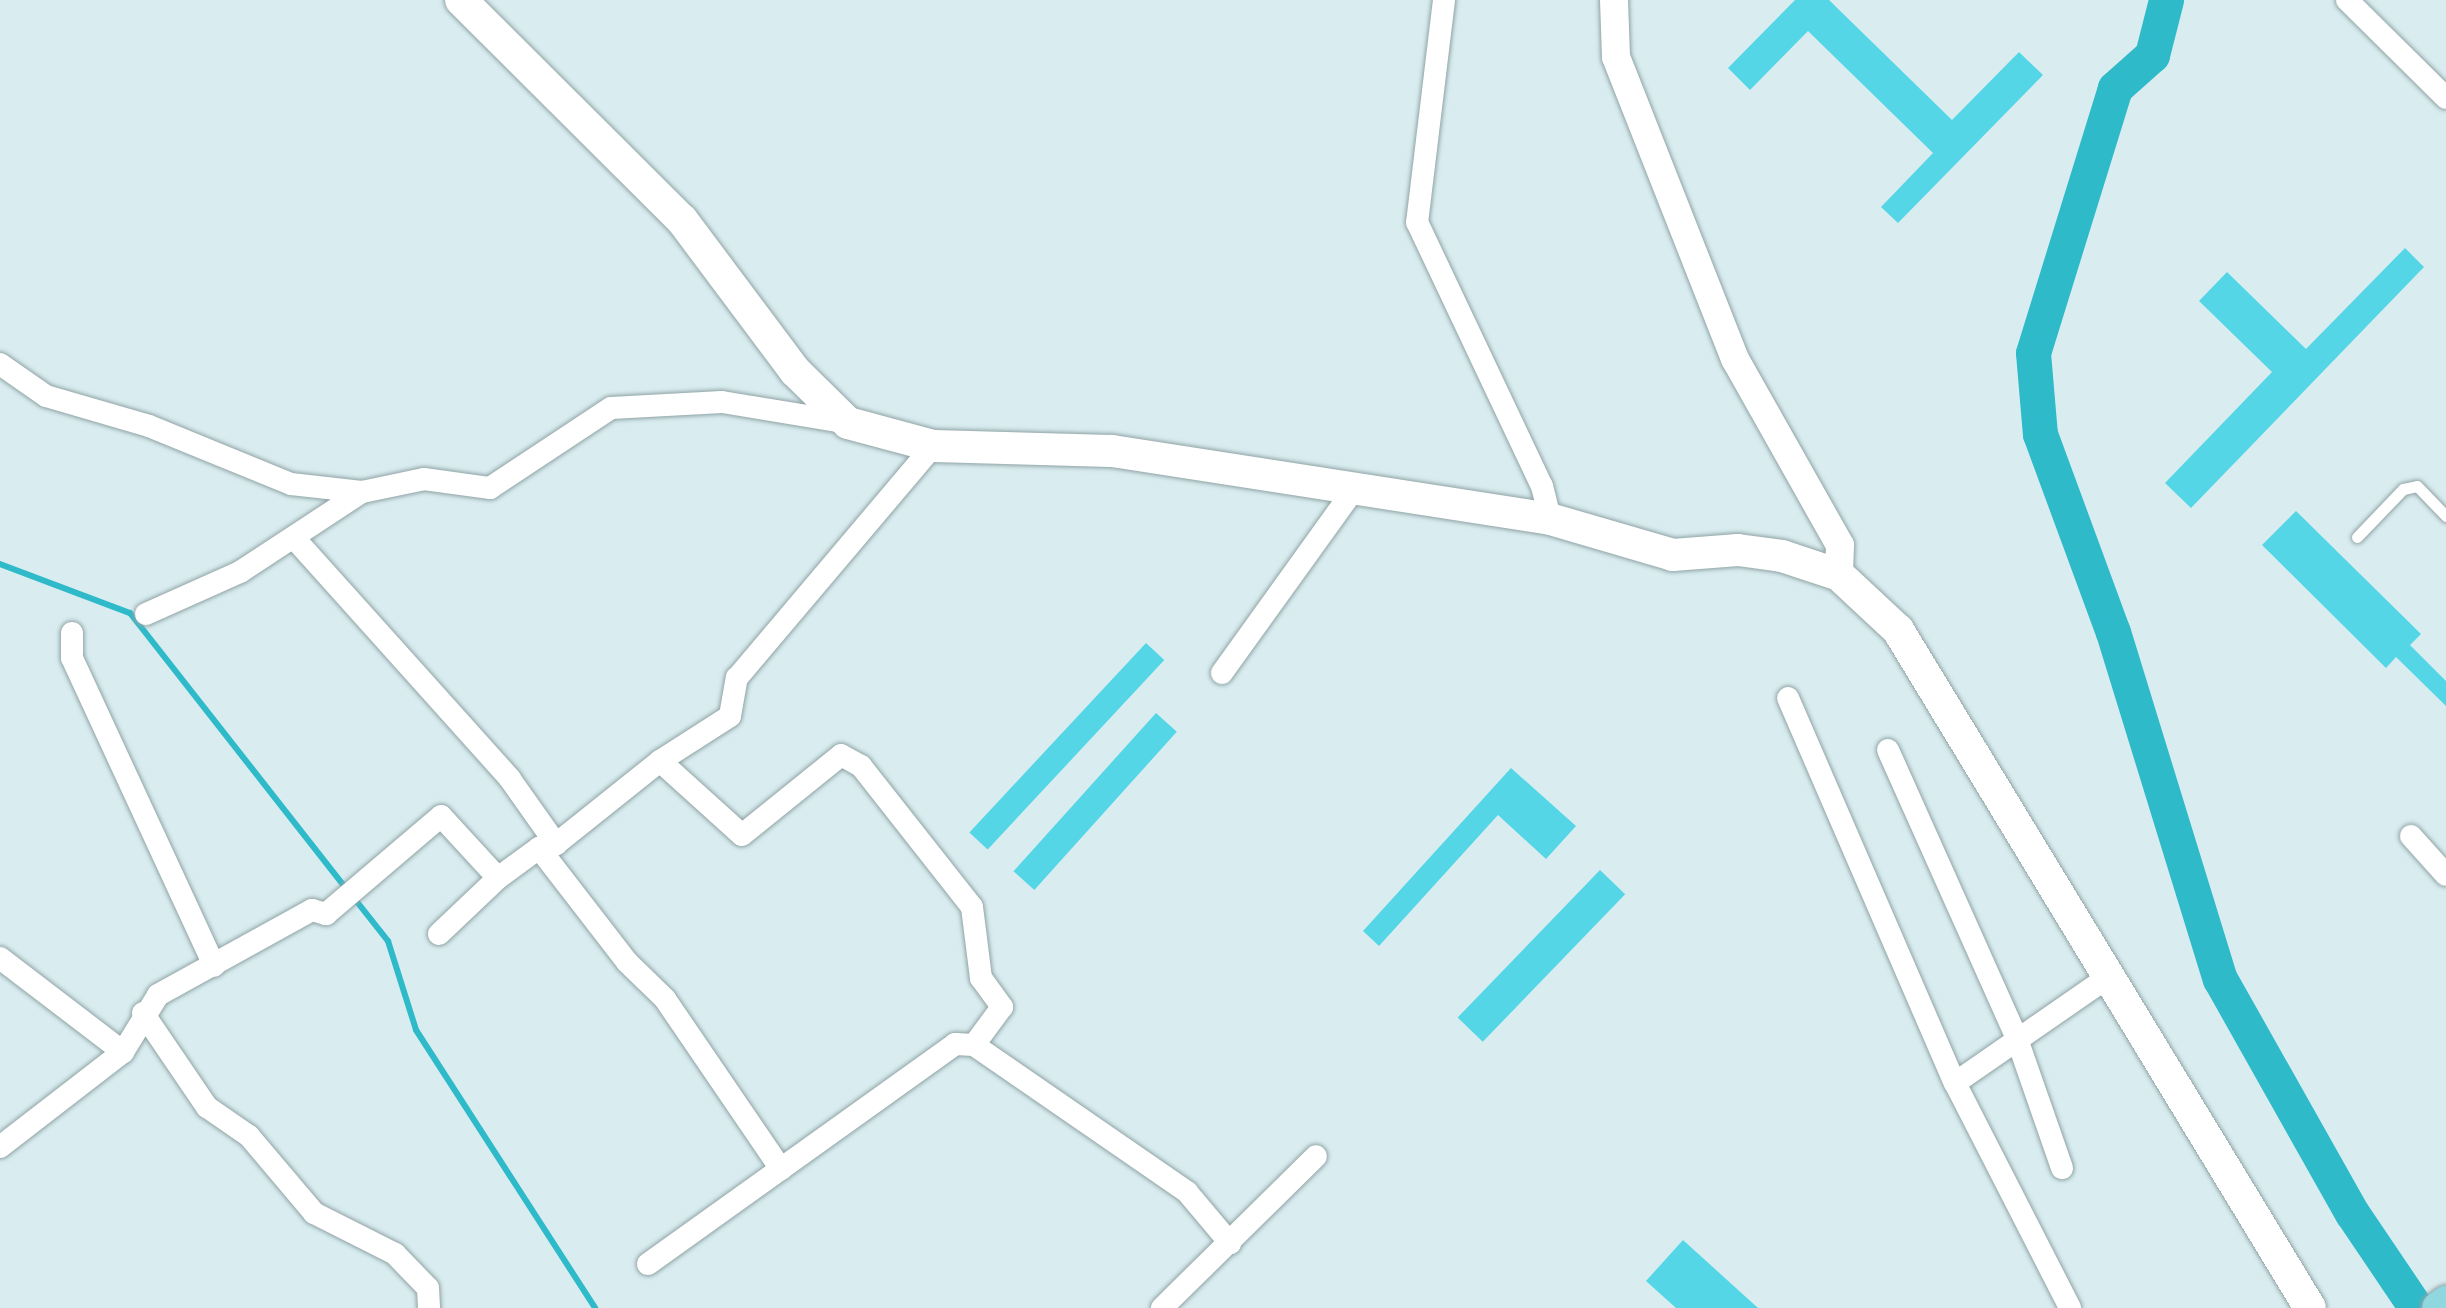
<!DOCTYPE html>
<html>
<head>
<meta charset="utf-8">
<style>
	body { margin:0 }
	#map { position:relative; width:2446px; height:1308px; overflow:hidden; background:#d9edf0; font-family:"Zilla Slab",serif }
	div>[style] { position:absolute }
	.stream>* { height:6px; margin:-3px; padding:0 3px; transform-origin:3px; border-radius:3px; background:#2fbaca }
	.river>* { height:35px; margin:-17.5px; padding:0 17.5px; transform-origin:17.5px; border-radius:17.5px; background:#2fbaca }
	.building>* { inset:0; background:#54d6e6; transform-origin:0 0 }
	.roads { filter:drop-shadow(0 0 2px #90a3a5) drop-shadow(0 0 2px #90a3a5) }
	.service>* { height:11px; margin:-5.5px; padding:0 5.5px; transform-origin:5.5px; border-radius:5.5px; background:#fff }
	.minor>* { height:22px; margin:-11px; padding:0 11px; transform-origin:11px; border-radius:11px; background:#fff }
	.tertiary>* { height:28px; margin:-14px; padding:0 14px; transform-origin:14px; border-radius:14px; background:#fff }
	.secondary>* { height:32px; margin:-16px; padding:0 16px; transform-origin:16px; border-radius:16px; background:#fff }
	.primary>* { height:35px; margin:-17.5px; padding:0 17.5px; transform-origin:17.5px; border-radius:17.5px; background:#91d7e0 }
	span { translate:-50% -50%; white-space:nowrap; text-align:center; line-height:1.15; -webkit-text-stroke:8px #e6fafd; paint-order:stroke }
</style>
</head>
<body>
<div id="map">
	<div class="stream">
		<i style="left:0;top:564px;width:139px;rotate:20.7deg"></i>
		<i style="left:130px;top:613px;width:350px;rotate:51.9deg"></i>
		<i style="left:354px;top:898px;width:55px;rotate:51.7deg"></i>
		<i style="left:388px;top:941px;width:93px;rotate:72.5deg"></i>
		<i style="left:416px;top:1030px;width:331px;rotate:57.2deg"></i>
	</div>
	<div class="river">
		<i style="left:2166px;top:0;width:57px;rotate:104.3deg"></i>
		<i style="left:2152px;top:55px;width:50px;rotate:138.3deg"></i>
		<i style="left:2115px;top:88px;width:277px;rotate:107.2deg"></i>
		<i style="left:2033px;top:353px;width:81px;rotate:85.1deg"></i>
		<i style="left:2040px;top:434px;width:211px;rotate:69.8deg"></i>
		<i style="left:2113px;top:632px;width:363px;rotate:72.9deg"></i>
		<i style="left:2220px;top:979px;width:269px;rotate:60.6deg"></i>
		<i style="left:2352px;top:1213px;width:115px;rotate:56deg"></i>
	</div>
	<div class="building">
		<i style="clip-path:polygon(1795px 0,1829px 0,1952px 120px,2019px 52px,2043px 75px,1898px 223px,1881px 207px,1933px 153px,1808px 31px,1750px 90px,1728px 68px)"></i>
		<i style="clip-path:polygon(2405px 248px,2424px 267px,2191px 508px,2165px 483px,2272px 372px,2199px 301px,2227px 272px,2306px 349px)"></i>
		<i style="clip-path:polygon(2296px 511px,2421px 634px,2410px 645px,2446px 681px,2446px 706px,2396px 657px,2386px 668px,2262px 545px)"></i>
		<i style="left:1146px;top:643px;width:25px;height:259px;rotate:43deg"></i>
		<i style="left:1156px;top:713px;width:28px;height:213px;rotate:42deg"></i>
		<i style="clip-path:polygon(1511px 768px,1576px 826px,1546px 859px,1498px 815px,1379px 946px,1363px 931px)"></i>
		<i style="left:1600px;top:870px;width:35px;height:205px;rotate:44deg"></i>
		<i style="clip-path:polygon(1683px 1240px,1758px 1308px,1676px 1308px,1646px 1281px)"></i>
	</div>
	<div class="roads">
		<div class="service">
			<i style="left:2357px;top:537px;width:66px;rotate:-46.2deg"></i>
			<i style="left:2403px;top:489px;width:14px;rotate:-12deg"></i>
			<i style="left:2417px;top:486px;width:42px;rotate:46deg"></i>
		</div>
		<div class="minor">
			<i style="left:1444px;top:0;width:224px;rotate:96.9deg"></i>
			<i style="left:1417px;top:222px;width:292px;rotate:64.7deg"></i>
			<i style="left:1542px;top:486px;width:34px;rotate:76deg"></i>
			<i style="left:2347px;top:0;width:139px;rotate:44.7deg"></i>
			<i style="left:0;top:364px;width:56px;rotate:34.8deg"></i>
			<i style="left:46px;top:396px;width:107px;rotate:16.2deg"></i>
			<i style="left:149px;top:426px;width:153px;rotate:22.2deg"></i>
			<i style="left:291px;top:484px;width:71px;rotate:6.4deg"></i>
			<i style="left:295px;top:539px;width:322px;rotate:48.1deg"></i>
			<i style="left:510px;top:779px;width:80px;rotate:54.7deg"></i>
			<i style="left:146px;top:614px;width:103px;rotate:-24.1deg"></i>
			<i style="left:240px;top:572px;width:146px;rotate:-33.3deg"></i>
			<i style="left:362px;top:492px;width:63px;rotate:-11.8deg"></i>
			<i style="left:424px;top:479px;width:67px;rotate:7.8deg"></i>
			<i style="left:490px;top:488px;width:145px;rotate:-33.5deg"></i>
			<i style="left:611px;top:408px;width:111px;rotate:-3.1deg"></i>
			<i style="left:722px;top:402px;width:124px;rotate:9.3deg"></i>
			<i style="left:72px;top:633px;width:25px;rotate:90deg"></i>
			<i style="left:72px;top:658px;width:339px;rotate:65.2deg"></i>
			<i style="left:1222px;top:673px;width:224px;rotate:-54.3deg"></i>
			<i style="left:1788px;top:698px;width:420px;rotate:66.6deg"></i>
			<i style="left:1955px;top:1083px;width:253px;rotate:62.9deg"></i>
			<i style="left:1888px;top:750px;width:313px;rotate:65.9deg"></i>
			<i style="left:2016px;top:1036px;width:140px;rotate:70.8deg"></i>
			<i style="left:660px;top:761px;width:110px;rotate:42.1deg"></i>
			<i style="left:742px;top:835px;width:127px;rotate:-38.9deg"></i>
			<i style="left:841px;top:755px;width:23px;rotate:29deg"></i>
			<i style="left:861px;top:766px;width:179px;rotate:51.8deg"></i>
			<i style="left:972px;top:907px;width:72px;rotate:82.8deg"></i>
			<i style="left:981px;top:978px;width:36px;rotate:54deg"></i>
			<i style="left:1002px;top:1007px;width:47px;rotate:126.4deg"></i>
			<i style="left:2411px;top:836px;width:52px;rotate:48.1deg"></i>
			<i style="left:539px;top:848px;width:144px;rotate:52.3deg"></i>
			<i style="left:627px;top:962px;width:53px;rotate:44.2deg"></i>
			<i style="left:665px;top:999px;width:206px;rotate:55.7deg"></i>
			<i style="left:439px;top:934px;width:81px;rotate:-43.5deg"></i>
			<i style="left:498px;top:878px;width:51px;rotate:-36.2deg"></i>
			<i style="left:539px;top:848px;width:17px;rotate:-13deg"></i>
			<i style="left:556px;top:844px;width:133px;rotate:-38.6deg"></i>
			<i style="left:660px;top:761px;width:83px;rotate:-32.7deg"></i>
			<i style="left:730px;top:716px;width:39px;rotate:-80deg"></i>
			<i style="left:737px;top:678px;width:304px;rotate:-49.8deg"></i>
			<i style="left:0;top:958px;width:155px;rotate:37.4deg"></i>
			<i style="left:143px;top:1013px;width:114px;rotate:55.8deg"></i>
			<i style="left:207px;top:1107px;width:51px;rotate:34.6deg"></i>
			<i style="left:249px;top:1136px;width:101px;rotate:49.8deg"></i>
			<i style="left:314px;top:1213px;width:91px;rotate:26.8deg"></i>
			<i style="left:395px;top:1254px;width:47px;rotate:45.9deg"></i>
			<i style="left:428px;top:1288px;width:20px;rotate:87deg"></i>
			<i style="left:1955px;top:1083px;width:186px;rotate:-34.7deg"></i>
			<i style="left:0;top:1147px;width:155px;rotate:-37.7deg"></i>
			<i style="left:123px;top:1052px;width:67px;rotate:-58.4deg"></i>
			<i style="left:158px;top:995px;width:176px;rotate:-28.9deg"></i>
			<i style="left:312px;top:910px;width:15px;rotate:16deg"></i>
			<i style="left:326px;top:914px;width:151px;rotate:-40.4deg"></i>
			<i style="left:441px;top:816px;width:84px;rotate:47.4deg"></i>
			<i style="left:648px;top:1264px;width:378px;rotate:-35.6deg"></i>
			<i style="left:955px;top:1044px;width:19px;rotate:3deg"></i>
			<i style="left:974px;top:1045px;width:259px;rotate:34.6deg"></i>
			<i style="left:1187px;top:1192px;width:67px;rotate:49.9deg"></i>
			<i style="left:1162px;top:1308px;width:216px;rotate:-44.6deg"></i>
		</div>
		<div class="tertiary">
			<i style="left:1614px;top:0;width:57px;rotate:88deg"></i>
			<i style="left:1616px;top:57px;width:325px;rotate:68.5deg"></i>
			<i style="left:1735px;top:359px;width:214px;rotate:60.6deg"></i>
			<i style="left:1840px;top:545px;width:30px;rotate:92deg"></i>
		</div>
		<div class="secondary">
			<i style="left:461px;top:0;width:312px;rotate:44.9deg"></i>
			<i style="left:682px;top:220px;width:189px;rotate:53.2deg"></i>
			<i style="left:795px;top:371px;width:74px;rotate:44.5deg"></i>
			<i style="left:848px;top:423px;width:88px;rotate:15.1deg"></i>
			<i style="left:933px;top:446px;width:179px;rotate:1.6deg"></i>
			<i style="left:1112px;top:451px;width:443px;rotate:8.8deg"></i>
			<i style="left:1550px;top:519px;width:128px;rotate:16.3deg"></i>
			<i style="left:1673px;top:555px;width:65px;rotate:-4.4deg"></i>
			<i style="left:1738px;top:550px;width:44px;rotate:7.8deg"></i>
			<i style="left:1782px;top:556px;width:60px;rotate:18.4deg"></i>
			<i style="left:1839px;top:575px;width:81px;rotate:43deg"></i>
			<i style="left:1898px;top:630px;width:793px;rotate:58.71deg"></i>
		</div>
		<div class="primary">
			<i style="left:2439px;top:1308px;width:9px;rotate:-36deg"></i>
		</div>
	</div>
</div>
</body>
</html>
